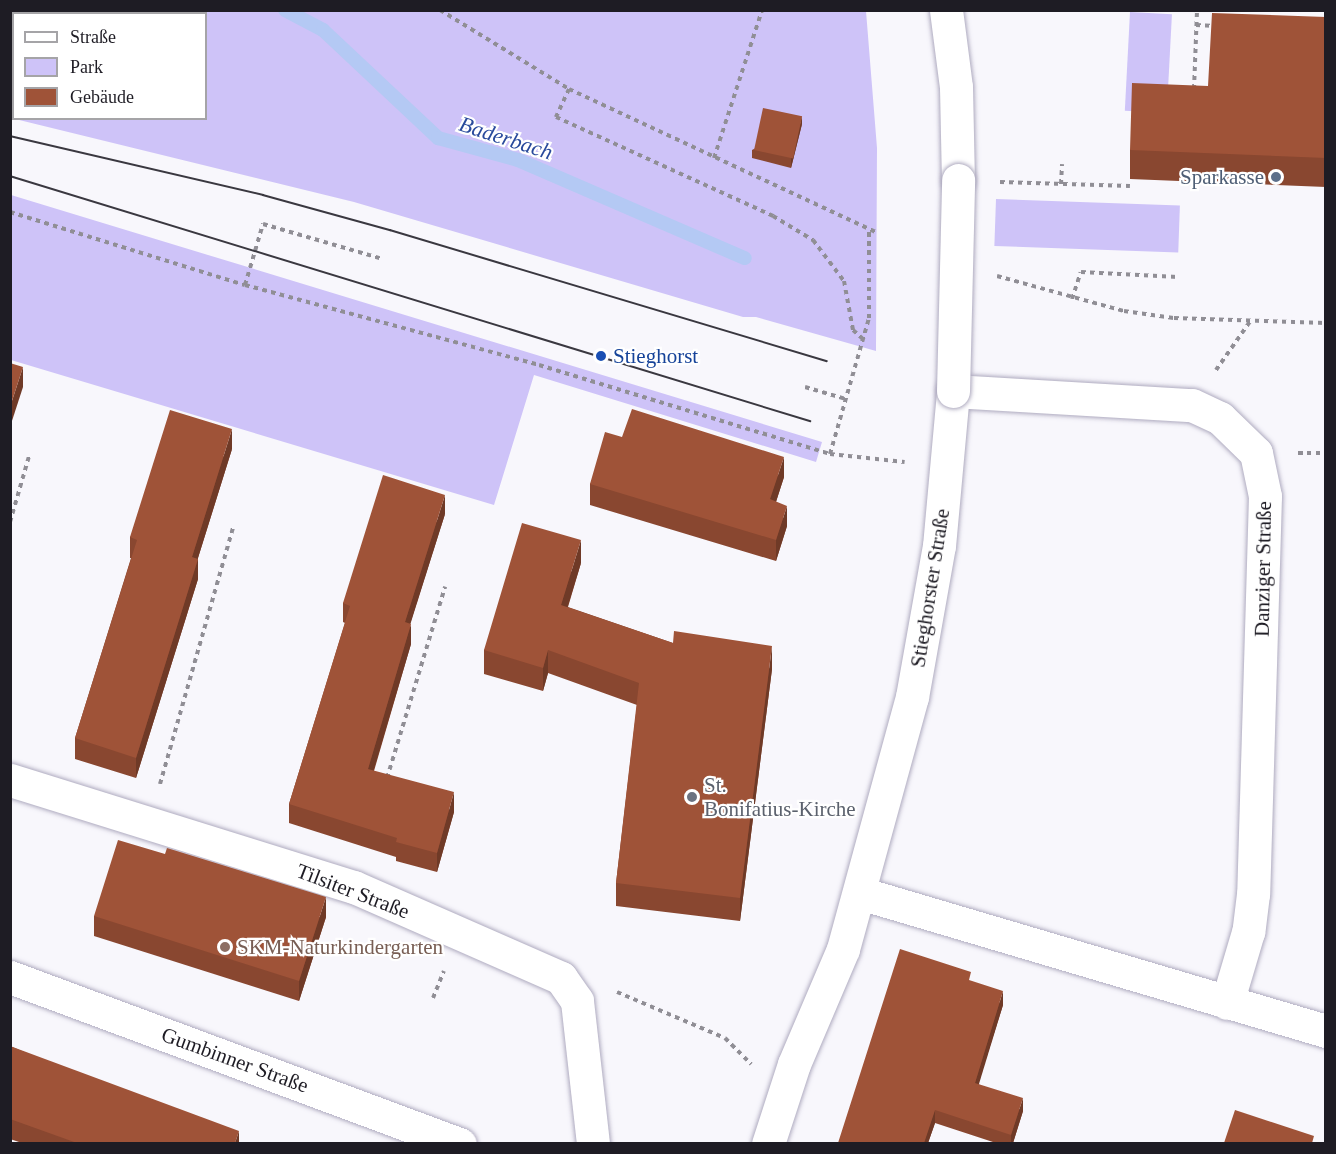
<!DOCTYPE html>
<html>
<head>
<meta charset="utf-8">
<style>
	body { margin:0 }
	#map { position:relative; width:1336px; height:1154px; overflow:hidden; background:#f8f7fc; font-family:Georgia,serif }
	div>[style] { position:absolute }
	.green>* { inset:0; background:#cec3f8; transform-origin:0 0 }
	.stream>* { height:14px; margin:-7px; padding:0 7px; transform-origin:7px; border-radius:7px; background:#b4c9f4 }
	.path>* { height:4px; margin-top:-2px; transform-origin:0; background:repeating-linear-gradient(90deg,#908e95 0 4.5px,transparent 0 9px) }
	.roads { filter:drop-shadow(0 0 2px #afabc0) drop-shadow(0 0 2px #afabc0) }
	.street>* { height:33px; margin:-16.5px; padding:0 16.5px; transform-origin:16.5px; border-radius:16.5px; background:#fff }
	.tram>* { height:1.5px; margin:-0.75px; padding:0 0.75px; transform-origin:0.75px; border-radius:0.75px; background:#3a3840 }
	.bridges { filter:drop-shadow(0 0 2px #afabc0) drop-shadow(0 0 2px #afabc0) }
	.street-bridge>* { height:33px; margin:-16.5px; padding:0 16.5px; transform-origin:16.5px; border-radius:16.5px; background:#fff }
	.wall>* { inset:0; background:#894730 }
	.shaded-wall>* { inset:0; background:#6f3a27 }
	.building>* { inset:0; background:#9f5338; transform-origin:0 0 }
	.dots>* { width:16px; height:16px; translate:-50% -50%; box-sizing:border-box; border:3px solid #fff; border-radius:50% }
	span { translate:-50% -50%; white-space:nowrap; text-align:center; line-height:1.15; -webkit-text-stroke:4.5px #fff; paint-order:stroke }
	.service-label { font-size:21px; color:#4e5e75 }
	.right { translate:-100% -50%; text-align:right }
	.transit-label { font-size:21px; color:#164399 }
	.left { translate:0 -50%; text-align:left }
	.street-label { font-size:21px; color:#1e1c24 }
	.worship-label { font-size:21px; color:#5b616d }
	.education-label { font-size:21px; color:#785e54 }
	.water-label { font-size:22px; color:#294a9c; font-style:italic }
	.frame { position:absolute; inset:0; border:12px solid #1e1c24; pointer-events:none }
	.legend { position:absolute; left:12px; top:12px; width:195px; height:108px; box-sizing:border-box; background:#fff; border:2px solid #a5a4a7; margin:0; padding:8px 10px; list-style:none; font-size:18px; color:#1e1c24 }
	.legend li { display:flex; align-items:center; gap:12px; height:30px }
	.legend b { width:30px; border:2px solid #a5a4a7 }
</style>
</head>
<body>
<div id="map">
	<div class="green">
		<i style="clip-path:polygon(evenodd,10px 11px,866px 11px,877px 148px,876px 351px,756px 317px,743px 317px,354px 202px,11px 118px,10px 11px,14px 14px,206px 14px,206px 118px,14px 118px,14px 14px)"></i>
		<i style="left:1130px;top:12px;width:42px;height:99px;rotate:3deg"></i>
		<i style="clip-path:polygon(11px 195px,822px 442px,816px 462px,534px 375px,494px 505px,11px 360px)"></i>
		<i style="left:996px;top:199px;width:184px;height:47px;rotate:2deg"></i>
	</div>
	<div class="stream">
		<i style="left:285px;top:10px;width:43px;rotate:27.8deg"></i>
		<i style="left:323px;top:30px;width:158px;rotate:43.2deg"></i>
		<i style="left:438px;top:138px;width:83px;rotate:15.4deg"></i>
		<i style="left:518px;top:160px;width:247px;rotate:23.4deg"></i>
		<i style="left:95px;top:14px;width:12px;rotate:-20deg"></i>
		<i style="left:10px;top:25px;width:4px"></i>
	</div>
	<div class="path">
		<i style="left:440px;top:10px;width:151px;rotate:31.5deg"></i>
		<i style="left:569px;top:89px;width:341px;rotate:25deg"></i>
		<i style="left:1196px;top:25px;width:20px;rotate:3deg"></i>
		<i style="left:569px;top:89px;width:31px;rotate:115deg"></i>
		<i style="left:556px;top:117px;width:239px;rotate:24.5deg"></i>
		<i style="left:773px;top:216px;width:47px;rotate:31deg"></i>
		<i style="left:813px;top:240px;width:51px;rotate:52.9deg"></i>
		<i style="left:844px;top:281px;width:50px;rotate:79.6deg"></i>
		<i style="left:853px;top:330px;width:13px;rotate:42deg"></i>
		<i style="left:1194px;top:89px;width:79px;rotate:-87.8deg"></i>
		<i style="left:714px;top:158px;width:156px;rotate:-72deg"></i>
		<i style="left:1000px;top:182px;width:130px;rotate:1.8deg"></i>
		<i style="left:1061px;top:184px;width:20px;rotate:-87deg"></i>
		<i style="left:10px;top:212px;width:246px;rotate:17.3deg"></i>
		<i style="left:245px;top:285px;width:305px;rotate:15.2deg"></i>
		<i style="left:539px;top:365px;width:304px;rotate:17deg"></i>
		<i style="left:830px;top:454px;width:75px;rotate:6.1deg"></i>
		<i style="left:997px;top:276px;width:132px;rotate:15.4deg"></i>
		<i style="left:1124px;top:311px;width:50px;rotate:8deg"></i>
		<i style="left:1174px;top:318px;width:152px;rotate:1.9deg"></i>
		<i style="left:245px;top:285px;width:64px;rotate:-73.6deg"></i>
		<i style="left:263px;top:224px;width:125px;rotate:16.3deg"></i>
		<i style="left:1072px;top:299px;width:28px;rotate:-72deg"></i>
		<i style="left:1081px;top:272px;width:97px;rotate:3deg"></i>
		<i style="left:1216px;top:370px;width:61px;rotate:-55deg"></i>
		<i style="left:805px;top:387px;width:43px;rotate:16.3deg"></i>
		<i style="left:1298px;top:453px;width:28px"></i>
		<i style="left:830px;top:454px;width:141px;rotate:-74deg"></i>
		<i style="left:869px;top:318px;width:88px;rotate:-90deg"></i>
		<i style="left:10px;top:522px;width:69px;rotate:-73.9deg"></i>
		<i style="left:387px;top:778px;width:200px;rotate:-73.1deg"></i>
		<i style="left:160px;top:784px;width:269px;rotate:-74.1deg"></i>
		<i style="left:617px;top:992px;width:117px;rotate:23.1deg"></i>
		<i style="left:725px;top:1038px;width:37px;rotate:45deg"></i>
		<i style="left:433px;top:998px;width:29px;rotate:-68deg"></i>
	</div>
	<div class="roads">
		<div class="street">
			<i style="left:946px;top:10px;width:78px;rotate:82.6deg"></i>
			<i style="left:956px;top:87px;width:93px;rotate:88.8deg"></i>
			<i style="left:10px;top:780px;width:360px;rotate:17.3deg"></i>
			<i style="left:354px;top:887px;width:226px;rotate:23.7deg"></i>
			<i style="left:561px;top:978px;width:28px;rotate:55deg"></i>
			<i style="left:577px;top:1001px;width:144px;rotate:83.6deg"></i>
			<i style="left:860px;top:893px;width:486px;rotate:16.5deg"></i>
			<i style="left:10px;top:977px;width:480px;rotate:20.4deg"></i>
			<i style="left:768px;top:1144px;width:84px;rotate:-72deg"></i>
			<i style="left:794px;top:1064px;width:125px;rotate:-66.9deg"></i>
			<i style="left:843px;top:949px;width:261px;rotate:-74.7deg"></i>
			<i style="left:912px;top:697px;width:153px;rotate:-79.9deg"></i>
			<i style="left:939px;top:546px;width:156px;rotate:-84.8deg"></i>
			<i style="left:953px;top:391px;width:239px;rotate:3.4deg"></i>
			<i style="left:1192px;top:405px;width:31px;rotate:25deg"></i>
			<i style="left:1220px;top:418px;width:50px;rotate:44.2deg"></i>
			<i style="left:1256px;top:453px;width:44px;rotate:78.2deg"></i>
			<i style="left:1265px;top:496px;width:398px;rotate:91.7deg"></i>
			<i style="left:1253px;top:894px;width:38px;rotate:97deg"></i>
			<i style="left:1248px;top:932px;width:74px;rotate:106.5deg"></i>
		</div>
	</div>
	<div class="tram">
		<i style="left:10px;top:136px;width:260px;rotate:13.1deg"></i>
		<i style="left:263px;top:195px;width:132px;rotate:15.4deg"></i>
		<i style="left:390px;top:230px;width:456px;rotate:16.7deg"></i>
		<i style="left:10px;top:176px;width:837px;rotate:17.03deg"></i>
	</div>
	<div class="bridges">
		<div class="street-bridge">
			<i style="left:953px;top:391px;width:211px;rotate:-88.6deg"></i>
		</div>
	</div>
	<div class="wall">
		<i style="clip-path:polygon(1326px 17px,1326px 187px,1130px 179px,1130px 150px,1208px 86px)"></i>
		<i style="clip-path:polygon(802px 124px,791px 168px,752px 158px,752px 150px)"></i>
		<i style="clip-path:polygon(622px 437px,784px 477px,776px 502px,787px 526px,776px 561px,590px 505px,590px 484px)"></i>
		<i style="clip-path:polygon(232px 449px,198px 558px,198px 579px,136px 778px,75px 759px,75px 738px,131px 558px,130px 558px,130px 537px)"></i>
		<i style="clip-path:polygon(445px 514px,410px 624px,411px 644px,374px 771px,454px 812px,437px 872px,396px 861px,396px 857px,289px 823px,289px 804px,345px 623px,343px 622px,343px 603px)"></i>
		<i style="clip-path:polygon(581px 563px,568px 607px,673px 643px,772px 669px,740px 921px,616px 906px,616px 883px,637px 705px,548px 673px,543px 691px,484px 674px,484px 650px)"></i>
		<i style="clip-path:polygon(94px 916px,326px 917px,299px 1001px,94px 936px)"></i>
		<i style="clip-path:polygon(971px 981px,1003px 1005px,978px 1084px,1023px 1111px,1013px 1143px,996px 1143px,935px 1123px,928px 1143px,838px 1143px)"></i>
		<i style="clip-path:polygon(10px 1046px,239px 1143px,22px 1143px,10px 1139px)"></i>
	</div>
	<div class="shaded-wall">
		<i style="clip-path:polygon(802px 116px,802px 124px,791px 168px,791px 160px)"></i>
		<i style="clip-path:polygon(23px 367px,23px 387px,10px 427px,10px 407px)"></i>
		<i style="clip-path:polygon(232px 429px,232px 449px,192px 577px,192px 557px)"></i>
		<i style="clip-path:polygon(784px 457px,784px 477px,770px 520px,770px 499px)"></i>
		<i style="clip-path:polygon(445px 495px,445px 514px,405px 641px,405px 622px)"></i>
		<i style="clip-path:polygon(787px 506px,787px 526px,776px 561px,776px 540px)"></i>
		<i style="clip-path:polygon(581px 540px,581px 563px,561px 628px,561px 605px)"></i>
		<i style="clip-path:polygon(198px 559px,198px 579px,136px 778px,136px 758px)"></i>
		<i style="clip-path:polygon(411px 624px,411px 644px,368px 789px,368px 769px)"></i>
		<i style="clip-path:polygon(772px 646px,772px 669px,740px 921px,740px 898px)"></i>
		<i style="clip-path:polygon(548px 650px,548px 673px,543px 691px,543px 668px)"></i>
		<i style="clip-path:polygon(454px 792px,454px 812px,437px 872px,437px 853px)"></i>
		<i style="clip-path:polygon(326px 897px,326px 917px,299px 1001px,299px 981px)"></i>
		<i style="clip-path:polygon(1003px 991px,1003px 1005px,975px 1097px,975px 1083px)"></i>
		<i style="clip-path:polygon(1023px 1098px,1023px 1111px,1013px 1143px,1011px 1143px,1011px 1135px)"></i>
		<i style="clip-path:polygon(935px 1110px,935px 1123px,928px 1143px,924px 1143px)"></i>
		<i style="clip-path:polygon(239px 1131px,239px 1143px,235px 1143px)"></i>
	</div>
	<div class="building">
		<i style="clip-path:polygon(1212px 13px,1326px 17px,1326px 158px,1130px 150px,1132px 83px,1208px 86px)"></i>
		<i style="left:763px;top:108px;width:40px;height:43px;rotate:12deg"></i>
		<i style="clip-path:polygon(10px 363px,23px 367px,10px 407px)"></i>
		<i style="clip-path:polygon(632px 409px,784px 457px,770px 499px,787px 506px,776px 540px,590px 484px,605px 432px,622px 437px)"></i>
		<i style="clip-path:polygon(170px 410px,232px 429px,192px 557px,198px 559px,136px 758px,75px 738px,137px 540px,130px 537px)"></i>
		<i style="clip-path:polygon(383px 475px,445px 495px,405px 622px,411px 624px,368px 769px,454px 792px,437px 853px,396px 842px,397px 838px,289px 804px,350px 606px,343px 603px)"></i>
		<i style="clip-path:polygon(522px 523px,581px 540px,561px 605px,673px 643px,674px 631px,772px 646px,740px 898px,616px 883px,639px 683px,548px 650px,543px 668px,484px 650px)"></i>
		<i style="clip-path:polygon(118px 840px,165px 854px,167px 848px,326px 897px,299px 981px,94px 916px)"></i>
		<i style="clip-path:polygon(900px 949px,971px 972px,969px 980px,1003px 991px,975px 1083px,1023px 1098px,1011px 1135px,935px 1110px,924px 1143px,838px 1143px)"></i>
		<i style="clip-path:polygon(10px 1046px,239px 1131px,235px 1143px,77px 1143px,10px 1119px)"></i>
		<i style="clip-path:polygon(1235px 1110px,1314px 1136px,1312px 1143px,1224px 1143px)"></i>
	</div>
	<div class="dots">
		<i style="left:1276px;top:177px;background:#5c6f8a"></i>
		<i style="left:601px;top:356px;background:#1a4fb4"></i>
		<i style="left:692px;top:797px;background:#6b7280"></i>
		<i style="left:225px;top:947px;background:#8d6e63"></i>
	</div>
	<div class="service-label">
		<span class="right" style="left:1264px;top:177px">Sparkasse</span>
	</div>
	<div class="transit-label">
		<span class="left" style="left:613px;top:356px">Stieghorst</span>
	</div>
	<div class="street-label">
		<span style="left:1263px;top:569px;rotate:-89deg">Danziger Straße</span>
		<span style="left:930px;top:588px;rotate:-81deg">Stieghorster Straße</span>
		<span style="left:353px;top:891px;rotate:21deg">Tilsiter Straße</span>
		<span style="left:235px;top:1060px;rotate:20deg">Gumbinner Straße</span>
	</div>
	<div class="worship-label">
		<span class="left" style="left:704px;top:797px">St.<br>Bonifatius-Kirche</span>
	</div>
	<div class="education-label">
		<span class="left" style="left:237px;top:947px">SKM-Naturkindergarten</span>
	</div>
	<div class="water-label">
		<span style="left:506px;top:138px;rotate:18deg">Baderbach</span>
	</div>
	<div class="frame"></div>
	<ul class="legend">
	<li><b style="height:8px;background:#fff"></b>Straße</li>
	<li><b style="height:16px;background:#cec3f8"></b>Park</li>
	<li><b style="height:16px;background:#9f5338"></b>Gebäude</li>
	</ul>
</div>
</body>
</html>
